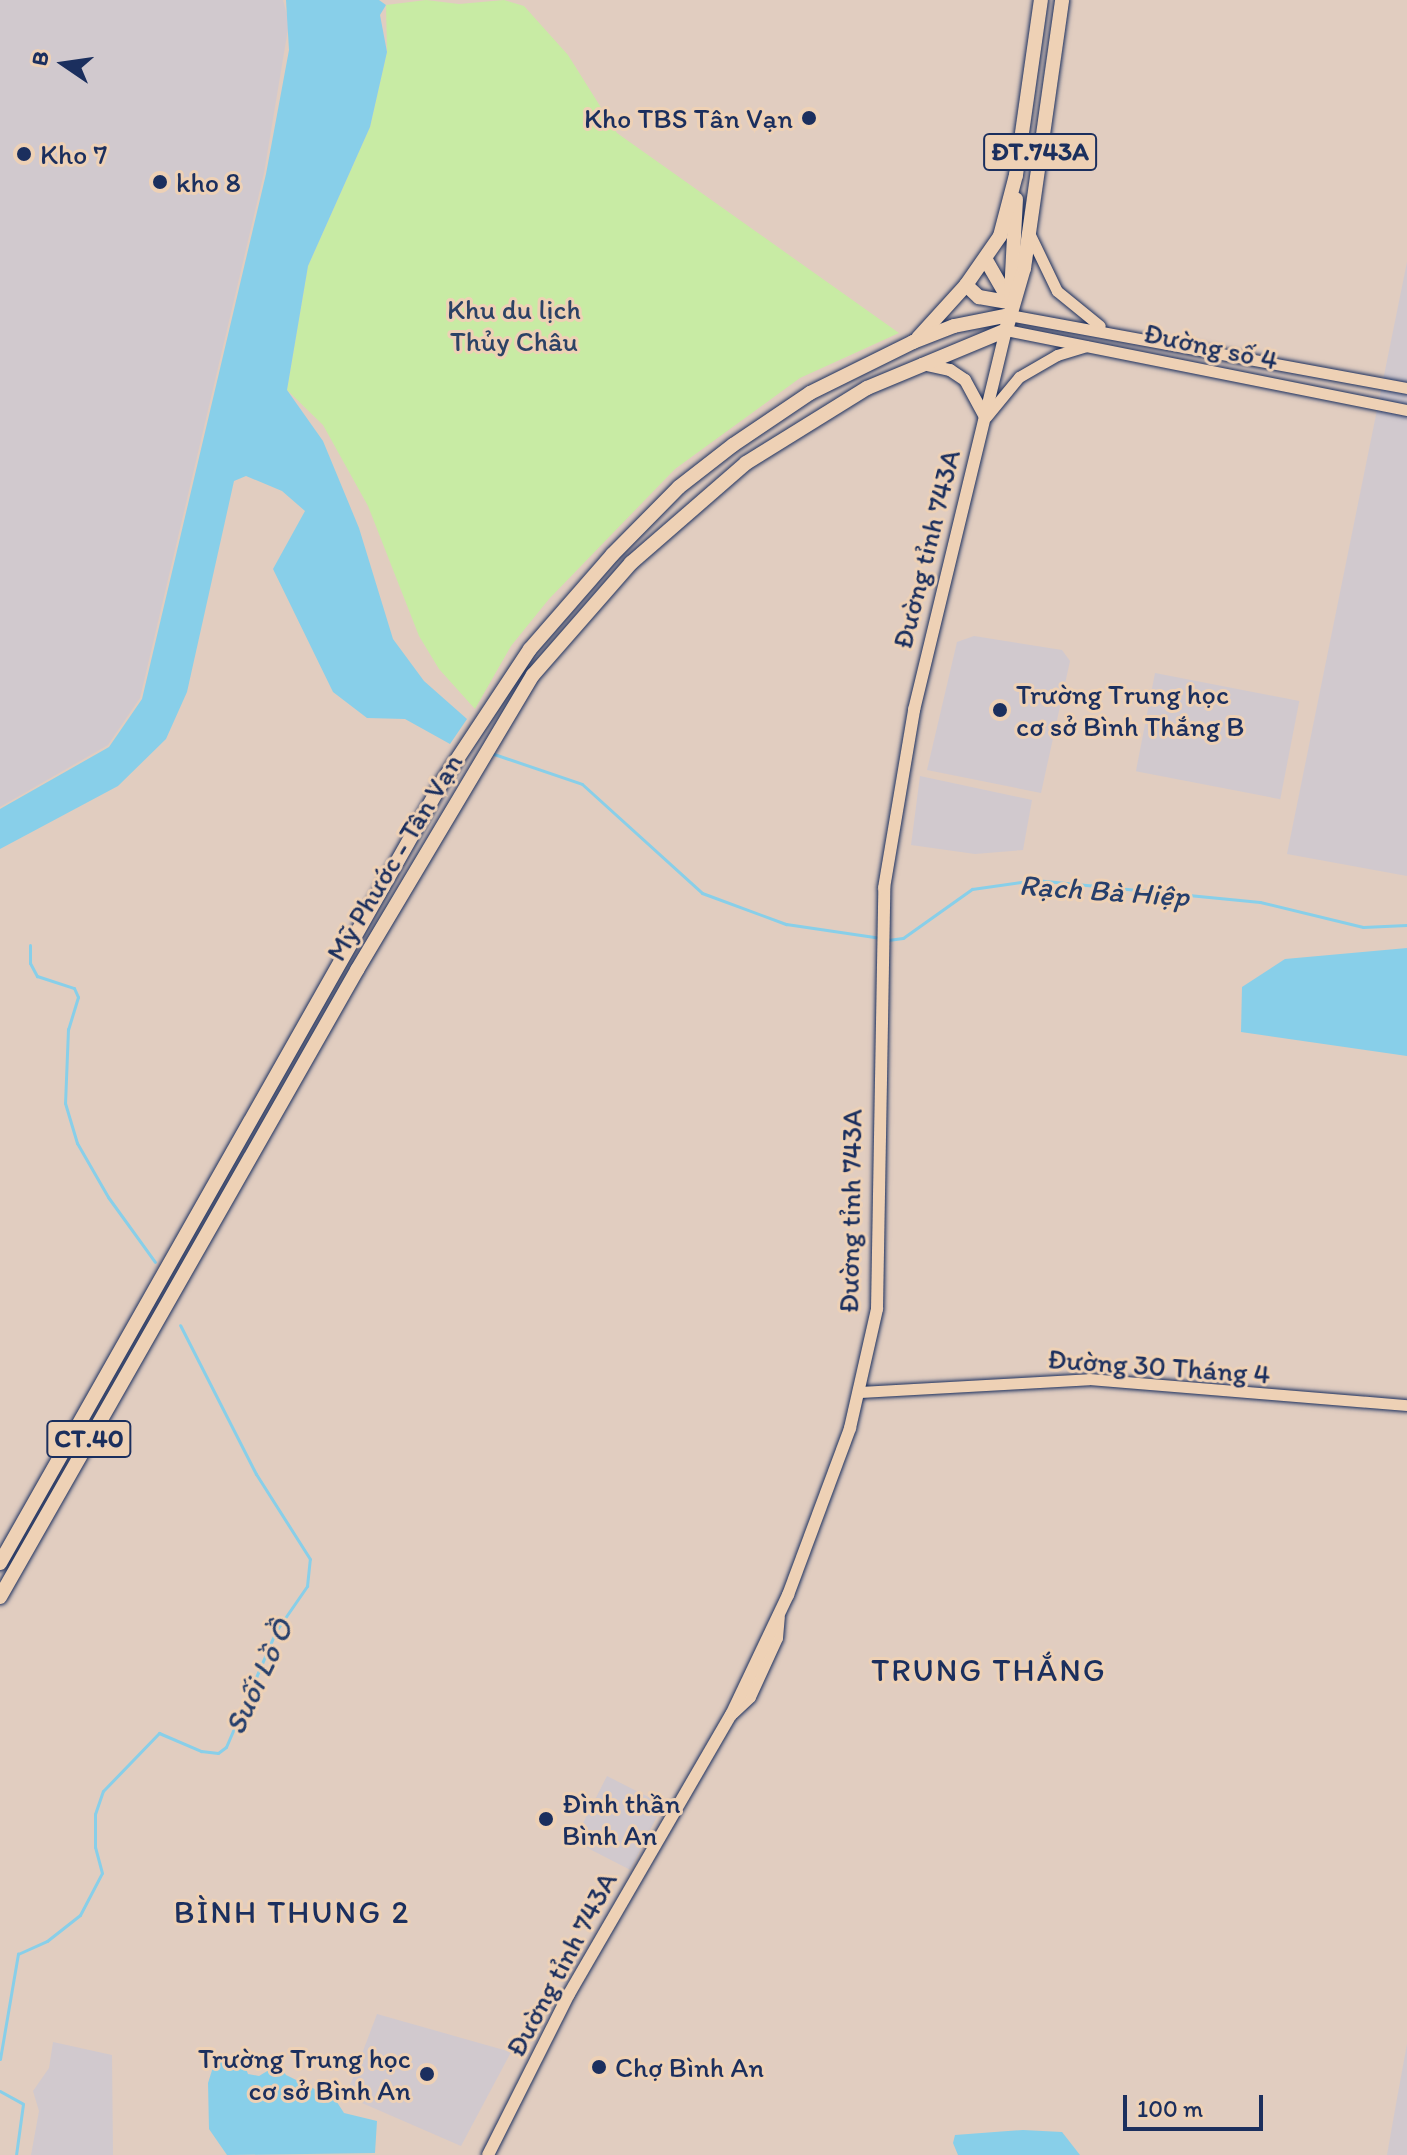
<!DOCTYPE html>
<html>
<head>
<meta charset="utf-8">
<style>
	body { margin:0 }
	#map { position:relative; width:1407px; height:2155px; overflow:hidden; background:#e1cdc0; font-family:Itim,sans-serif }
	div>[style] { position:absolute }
	.built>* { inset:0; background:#d1c9ce; transform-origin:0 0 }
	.green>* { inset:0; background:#c8eba4 }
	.water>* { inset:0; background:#88cfe9 }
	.stream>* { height:3px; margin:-1.5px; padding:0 1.5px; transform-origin:1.5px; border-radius:1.5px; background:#88cfe9 }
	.roads { filter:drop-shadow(0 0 2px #1b2f5e) drop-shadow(0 0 2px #1b2f5e) }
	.tertiary>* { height:11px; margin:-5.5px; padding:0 5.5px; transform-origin:5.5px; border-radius:5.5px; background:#eed1b5 }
	.secondary>* { height:12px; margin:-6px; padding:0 6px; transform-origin:6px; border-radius:6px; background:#eed1b5 }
	.primary>* { height:14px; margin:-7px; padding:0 7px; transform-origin:7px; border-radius:7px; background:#eed1b5 }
	.dots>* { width:22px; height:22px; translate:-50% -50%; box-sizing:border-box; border:4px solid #eed1b5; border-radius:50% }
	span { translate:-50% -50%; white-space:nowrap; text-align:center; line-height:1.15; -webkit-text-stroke:6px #eed1b5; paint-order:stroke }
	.shield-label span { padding:2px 6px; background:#eed1b5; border:2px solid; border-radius:6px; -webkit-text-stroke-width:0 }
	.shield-label { font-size:26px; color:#1b2f5e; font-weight:700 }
	.poi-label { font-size:28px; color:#1b2f5e }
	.right { translate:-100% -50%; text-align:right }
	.left { translate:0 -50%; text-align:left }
	.park-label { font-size:28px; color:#2c4265 }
	.street-label { font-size:28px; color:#1b2f5e }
	.water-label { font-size:30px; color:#263f6c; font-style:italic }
	.quarter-label { font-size:32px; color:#1b2f5e; letter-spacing:2px }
	.north { position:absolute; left:24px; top:24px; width:80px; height:80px; -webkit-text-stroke:6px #eed1b5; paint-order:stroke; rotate:283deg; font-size:22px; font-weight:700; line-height:32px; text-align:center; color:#1b2f5e }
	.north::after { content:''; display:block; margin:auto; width:28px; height:36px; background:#1b2f5e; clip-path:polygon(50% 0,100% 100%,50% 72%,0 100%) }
	.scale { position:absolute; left:1123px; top:2095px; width:140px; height:36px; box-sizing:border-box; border:4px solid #1b2f5e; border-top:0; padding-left:10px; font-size:24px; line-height:28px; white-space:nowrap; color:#1b2f5e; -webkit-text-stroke:6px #eed1b5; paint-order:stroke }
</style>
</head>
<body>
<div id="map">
	<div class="built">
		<i style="clip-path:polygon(0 0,283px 0,289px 23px,264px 173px,140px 698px,108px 745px,0 807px)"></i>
		<i style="clip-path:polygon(1407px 262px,1407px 876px,1287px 854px)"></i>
		<i style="clip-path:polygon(974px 636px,1062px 650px,1070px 661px,1041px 793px,927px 770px,957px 642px)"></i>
		<i style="left:1155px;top:673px;width:147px;height:100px;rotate:11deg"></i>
		<i style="clip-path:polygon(920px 776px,1032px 800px,1023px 850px,975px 854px,911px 845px)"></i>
		<i style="left:607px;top:1776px;width:63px;height:73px;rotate:27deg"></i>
		<i style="clip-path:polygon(377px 2014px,511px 2052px,461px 2146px,346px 2096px)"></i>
		<i style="clip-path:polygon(53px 2042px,112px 2055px,113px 2155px,31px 2155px,39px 2111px,33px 2091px,49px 2068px)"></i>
		<i style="clip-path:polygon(1407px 2044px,1407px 2155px,1387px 2155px,1396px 2104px)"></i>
	</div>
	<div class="green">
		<i style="clip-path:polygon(426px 0,459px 4px,504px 0,524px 6px,568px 55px,617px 133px,899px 333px,800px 378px,675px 469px,549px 599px,511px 646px,475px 709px,439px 669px,419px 636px,368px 506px,323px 425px,287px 390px,308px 266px,370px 127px,387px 52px,386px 5px)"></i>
	</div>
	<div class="water">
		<i style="clip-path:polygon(286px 0,379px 0,386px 5px,380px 15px,387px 52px,370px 127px,308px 266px,287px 390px,323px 441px,359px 528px,393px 639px,424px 681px,467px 719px,450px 744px,405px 719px,367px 718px,333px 692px,273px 569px,305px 511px,282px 491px,246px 476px,234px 481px,187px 692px,166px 739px,118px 786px,0 849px,0 809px,109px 747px,142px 699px,266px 174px,289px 50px)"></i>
		<i style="clip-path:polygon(1407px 948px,1407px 1056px,1241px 1032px,1242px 987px,1285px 959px)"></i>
		<i style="clip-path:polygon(241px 2056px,248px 2074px,259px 2076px,279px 2064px,286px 2075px,335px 2099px,344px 2113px,377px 2121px,375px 2153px,227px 2155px,209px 2129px,208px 2083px,214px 2064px)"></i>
		<i style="clip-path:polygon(1023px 2130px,1062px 2132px,1080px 2155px,958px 2155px,953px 2143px,955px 2135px)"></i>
	</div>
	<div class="stream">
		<i style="left:491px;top:753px;width:96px;rotate:18.8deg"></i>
		<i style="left:582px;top:784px;width:162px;rotate:42.2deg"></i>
		<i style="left:702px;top:893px;width:90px;rotate:20.3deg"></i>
		<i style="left:786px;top:924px;width:96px;rotate:8.4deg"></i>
		<i style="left:888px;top:940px;width:15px;rotate:-8deg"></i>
		<i style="left:903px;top:938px;width:85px;rotate:-35.4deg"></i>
		<i style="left:972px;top:889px;width:64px;rotate:-8.1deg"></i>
		<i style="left:1035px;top:880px;width:226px;rotate:5.6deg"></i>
		<i style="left:1260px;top:902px;width:106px;rotate:13.6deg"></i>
		<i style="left:1363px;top:927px;width:44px;rotate:-2.6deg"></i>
		<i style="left:30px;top:945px;width:18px;rotate:90deg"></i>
		<i style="left:30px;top:963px;width:15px;rotate:62deg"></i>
		<i style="left:37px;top:976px;width:39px;rotate:18deg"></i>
		<i style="left:74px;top:988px;width:10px;rotate:66deg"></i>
		<i style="left:78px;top:997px;width:34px;rotate:107deg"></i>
		<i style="left:68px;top:1029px;width:74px;rotate:92.3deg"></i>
		<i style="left:65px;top:1103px;width:42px;rotate:73.3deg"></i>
		<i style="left:77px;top:1143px;width:62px;rotate:60.1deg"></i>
		<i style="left:108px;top:1197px;width:80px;rotate:54.1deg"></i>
		<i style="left:0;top:2059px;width:107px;rotate:-80.3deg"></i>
		<i style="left:18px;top:1954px;width:32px;rotate:-24deg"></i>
		<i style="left:47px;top:1941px;width:42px;rotate:-38.2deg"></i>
		<i style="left:80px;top:1915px;width:47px;rotate:-62.4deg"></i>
		<i style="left:102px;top:1873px;width:27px;rotate:-105deg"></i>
		<i style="left:95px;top:1847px;width:33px;rotate:-90deg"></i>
		<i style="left:95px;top:1814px;width:24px;rotate:-71deg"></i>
		<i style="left:103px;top:1791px;width:81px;rotate:-46deg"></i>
		<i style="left:159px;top:1733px;width:46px;rotate:23.2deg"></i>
		<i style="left:201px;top:1751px;width:17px;rotate:7deg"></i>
		<i style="left:218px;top:1753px;width:10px;rotate:-37deg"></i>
		<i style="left:226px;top:1747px;width:126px;rotate:-66.7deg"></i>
		<i style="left:276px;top:1631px;width:55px;rotate:-55.4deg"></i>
		<i style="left:307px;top:1586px;width:27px;rotate:-84deg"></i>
		<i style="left:310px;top:1559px;width:101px;rotate:-122.4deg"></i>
		<i style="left:256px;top:1474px;width:167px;rotate:-117deg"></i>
		<i style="left:0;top:2091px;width:26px;rotate:29deg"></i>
		<i style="left:23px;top:2104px;width:51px;rotate:97.8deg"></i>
	</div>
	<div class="roads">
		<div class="tertiary">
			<i style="left:1030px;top:235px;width:62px;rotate:64.3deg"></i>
			<i style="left:1057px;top:291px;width:55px;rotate:39.1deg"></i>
			<i style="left:1009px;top:315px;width:405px;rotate:10.4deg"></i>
			<i style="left:1006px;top:330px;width:409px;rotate:11.3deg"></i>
			<i style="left:986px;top:417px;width:52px;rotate:-50.5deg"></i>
			<i style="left:1019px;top:377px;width:44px;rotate:-30.1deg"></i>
			<i style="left:1057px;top:355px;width:30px;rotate:-17deg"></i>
			<i style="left:860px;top:1392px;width:229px;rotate:-3.2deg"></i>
			<i style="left:1089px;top:1379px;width:319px;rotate:4.7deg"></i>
		</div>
		<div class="secondary">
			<i style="left:922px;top:364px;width:29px;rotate:12deg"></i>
			<i style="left:950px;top:370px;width:18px;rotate:34deg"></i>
			<i style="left:965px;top:380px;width:42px;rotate:61.6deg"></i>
			<i style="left:733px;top:1713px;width:23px;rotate:-43deg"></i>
			<i style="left:750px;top:1697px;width:65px;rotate:-65.4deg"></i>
			<i style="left:777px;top:1638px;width:21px;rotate:-85deg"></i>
			<i style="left:488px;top:2155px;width:180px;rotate:-63.3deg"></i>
			<i style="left:569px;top:1994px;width:323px;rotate:-59.9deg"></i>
			<i style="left:731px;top:1715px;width:133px;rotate:-64.6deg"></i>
			<i style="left:788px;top:1595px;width:178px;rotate:-69.6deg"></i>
			<i style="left:850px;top:1428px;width:122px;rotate:-77.2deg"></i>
			<i style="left:877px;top:1309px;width:421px;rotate:-89deg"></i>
			<i style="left:884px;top:888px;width:181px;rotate:-80.4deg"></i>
			<i style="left:914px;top:710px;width:391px;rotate:-76.4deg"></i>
		</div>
		<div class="primary">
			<i style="left:986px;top:260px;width:46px;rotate:60.1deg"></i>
			<i style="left:966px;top:285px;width:18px;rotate:43deg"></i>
			<i style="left:979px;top:297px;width:34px;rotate:10deg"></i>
			<i style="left:1011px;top:294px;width:95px;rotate:-87deg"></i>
			<i style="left:918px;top:338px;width:72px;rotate:-47.8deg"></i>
			<i style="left:966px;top:285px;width:60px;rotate:-55.2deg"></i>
			<i style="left:1000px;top:236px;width:63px;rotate:-75.3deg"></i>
			<i style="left:1016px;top:175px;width:177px;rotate:-81.9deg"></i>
			<i style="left:0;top:1563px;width:901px;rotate:-60.48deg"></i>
			<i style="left:444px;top:779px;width:156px;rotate:-56.5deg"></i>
			<i style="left:530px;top:649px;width:125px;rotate:-48.9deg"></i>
			<i style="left:612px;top:555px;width:95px;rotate:-45.4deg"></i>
			<i style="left:679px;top:487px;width:68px;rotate:-37.9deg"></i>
			<i style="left:733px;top:445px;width:93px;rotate:-34deg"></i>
			<i style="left:810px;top:393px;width:115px;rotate:-26.3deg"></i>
			<i style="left:913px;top:342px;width:44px;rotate:-21.3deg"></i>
			<i style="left:954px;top:326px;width:56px;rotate:-11.3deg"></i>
			<i style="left:0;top:1597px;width:722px;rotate:-60.34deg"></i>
			<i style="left:357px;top:970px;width:344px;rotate:-59.2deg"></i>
			<i style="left:533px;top:675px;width:149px;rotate:-48.8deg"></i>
			<i style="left:631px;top:563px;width:152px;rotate:-41deg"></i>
			<i style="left:746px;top:463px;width:142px;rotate:-31.8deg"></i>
			<i style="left:867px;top:388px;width:151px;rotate:-22.6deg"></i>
			<i style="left:1006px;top:330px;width:65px;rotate:-73.8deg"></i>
			<i style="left:1024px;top:268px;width:271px;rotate:-81.9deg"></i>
		</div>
	</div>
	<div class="dots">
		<i style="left:809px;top:118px;background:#1b2f5e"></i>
		<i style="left:24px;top:154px;background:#1b2f5e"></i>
		<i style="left:160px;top:182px;background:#1b2f5e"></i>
		<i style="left:1000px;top:710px;background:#1b2f5e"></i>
		<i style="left:546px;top:1819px;background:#1b2f5e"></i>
		<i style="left:599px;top:2067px;background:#1b2f5e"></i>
		<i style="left:427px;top:2074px;background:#1b2f5e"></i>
	</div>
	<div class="shield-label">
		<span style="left:1040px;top:152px">ĐT.743A</span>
		<span style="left:89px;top:1439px">CT.40</span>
	</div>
	<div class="poi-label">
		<span class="right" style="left:793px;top:118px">Kho TBS Tân Vạn</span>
		<span class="left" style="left:40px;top:154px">Kho 7</span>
		<span class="left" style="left:176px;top:182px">kho 8</span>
		<span class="left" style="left:1016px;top:710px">Trường Trung học<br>cơ sở Bình Thắng B</span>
		<span class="left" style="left:562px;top:1819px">Đình thần<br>Bình An</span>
		<span class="right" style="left:411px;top:2074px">Trường Trung học<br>cơ sở Bình An</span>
		<span class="left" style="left:615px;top:2067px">Chợ Bình An</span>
	</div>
	<div class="park-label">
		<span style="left:514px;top:325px">Khu du lịch<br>Thủy Châu</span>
	</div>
	<div class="street-label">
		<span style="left:1211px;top:346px;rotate:12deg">Đường số 4</span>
		<span style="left:926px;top:549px;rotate:-76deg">Đường tỉnh 743A</span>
		<span style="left:394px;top:857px;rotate:-59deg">Mỹ Phước - Tân Vạn</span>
		<span style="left:850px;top:1211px;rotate:-89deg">Đường tỉnh 743A</span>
		<span style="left:1159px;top:1366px;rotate:4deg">Đường 30 Tháng 4</span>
		<span style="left:561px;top:1964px;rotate:-62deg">Đường tỉnh 743A</span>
	</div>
	<div class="water-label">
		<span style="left:1104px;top:891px;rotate:4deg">Rạch Bà Hiệp</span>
		<span style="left:259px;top:1677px;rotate:-65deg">Suối Lồ Ồ</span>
	</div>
	<div class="quarter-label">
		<span style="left:989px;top:1670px">TRUNG THẮNG</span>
		<span style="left:292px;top:1912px">BÌNH THUNG 2</span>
	</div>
	<div class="north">B</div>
	<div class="scale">100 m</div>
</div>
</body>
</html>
